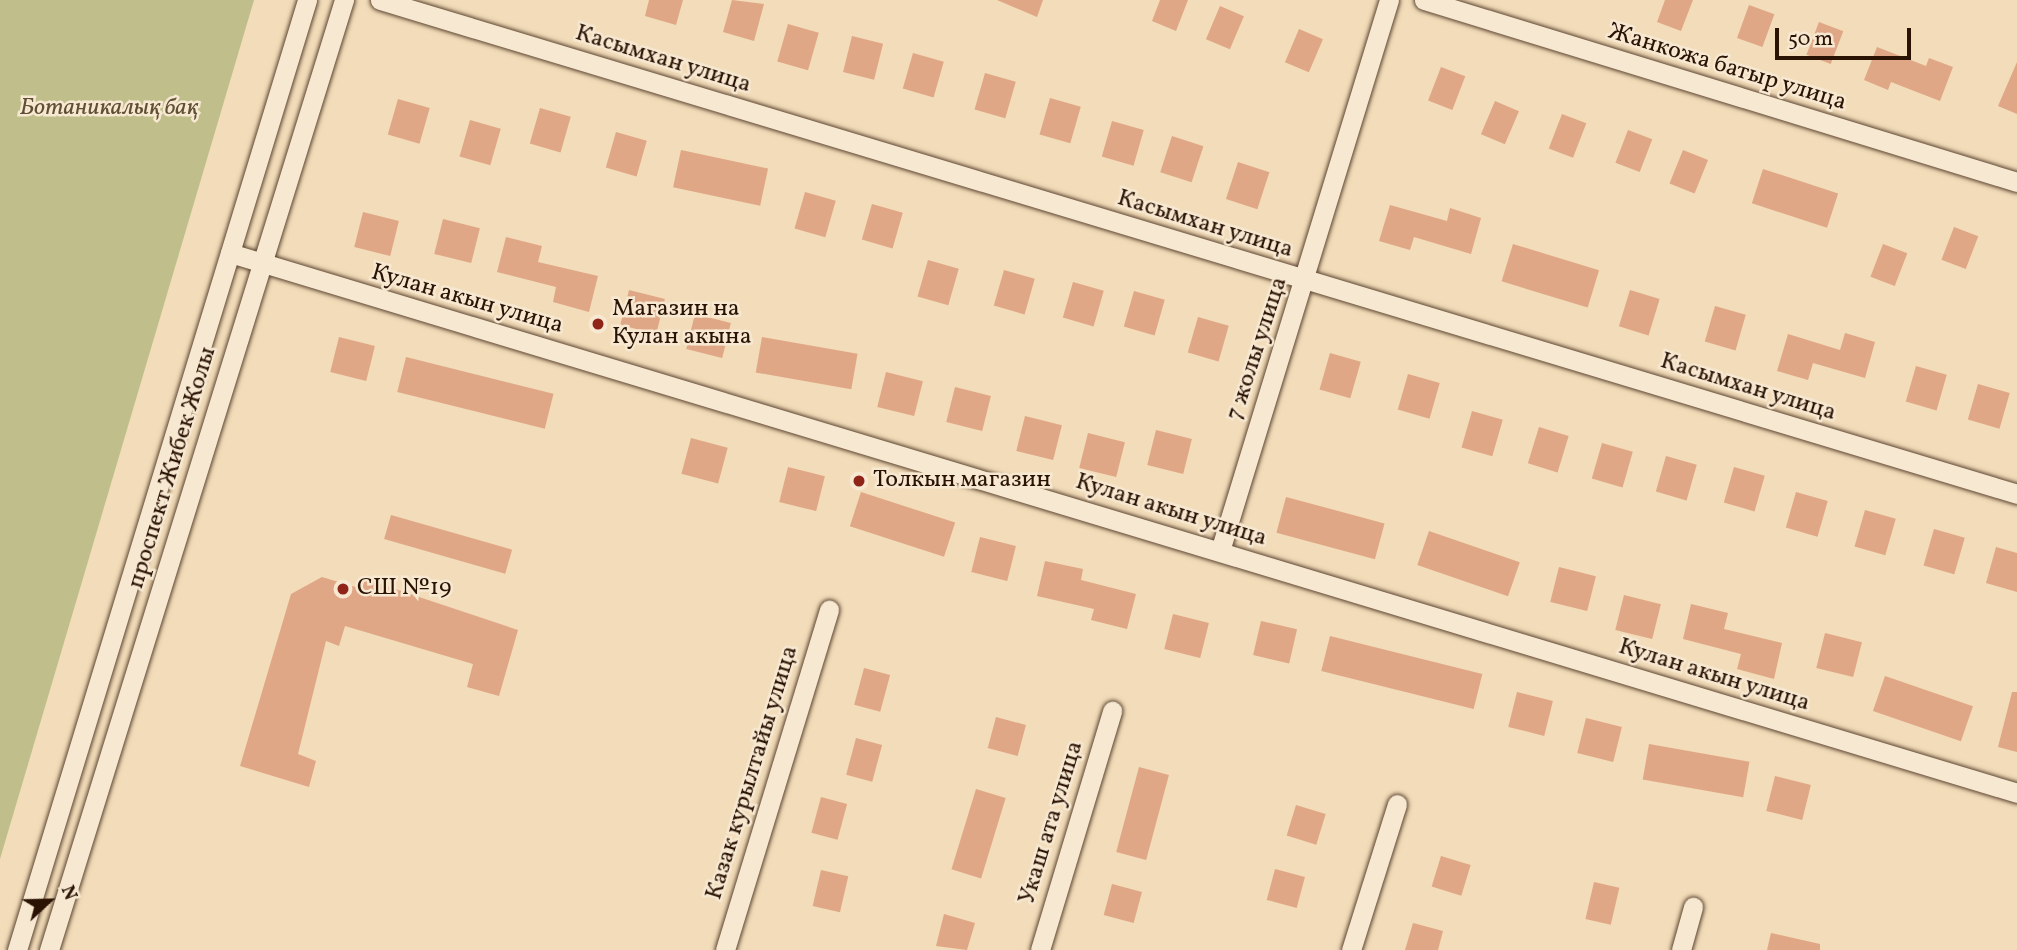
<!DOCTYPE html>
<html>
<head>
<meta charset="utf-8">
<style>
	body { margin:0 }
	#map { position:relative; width:2017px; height:950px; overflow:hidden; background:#f2dcb9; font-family:Vollkorn,serif }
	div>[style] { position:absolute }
	.green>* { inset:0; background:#c0bf8b }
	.building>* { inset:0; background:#e0a786; transform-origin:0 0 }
	.roads { filter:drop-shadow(0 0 2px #5d4531) drop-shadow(0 0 2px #5d4531) }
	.minor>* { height:19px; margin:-9.5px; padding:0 9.5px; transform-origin:9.5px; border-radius:9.5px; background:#f7e8d2 }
	.dots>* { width:19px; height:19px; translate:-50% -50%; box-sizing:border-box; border:4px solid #f7e8d2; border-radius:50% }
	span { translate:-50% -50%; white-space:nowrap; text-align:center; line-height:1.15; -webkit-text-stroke:5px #f7e8d2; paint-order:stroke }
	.street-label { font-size:24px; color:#2b1304 }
	.park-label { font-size:24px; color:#5f4f33; font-style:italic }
	.poi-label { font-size:24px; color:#2b1304 }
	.left { translate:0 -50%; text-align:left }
	.north { position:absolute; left:14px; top:866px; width:70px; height:70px; -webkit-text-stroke:5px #f7e8d2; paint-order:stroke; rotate:68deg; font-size:19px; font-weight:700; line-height:28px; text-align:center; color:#2b1304 }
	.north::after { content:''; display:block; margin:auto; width:24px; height:32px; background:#2b1304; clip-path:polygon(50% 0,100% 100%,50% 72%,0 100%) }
	.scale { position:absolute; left:1775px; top:28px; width:136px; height:32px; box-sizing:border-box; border:4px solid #2b1304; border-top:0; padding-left:9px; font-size:21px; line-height:24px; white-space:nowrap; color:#2b1304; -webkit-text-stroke:5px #f7e8d2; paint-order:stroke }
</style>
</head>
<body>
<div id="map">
	<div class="green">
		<i style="clip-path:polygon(0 0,254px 0,0 859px)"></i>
	</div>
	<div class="building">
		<i style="clip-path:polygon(649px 0,683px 0,676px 25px,645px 16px)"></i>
		<i style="clip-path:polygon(732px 0,764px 4px,754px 41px,723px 32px)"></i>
		<i style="clip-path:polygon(997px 0,1043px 0,1037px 17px)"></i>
		<i style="clip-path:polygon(1160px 0,1188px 0,1176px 31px,1152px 21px)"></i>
		<i style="clip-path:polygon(1665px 0,1693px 0,1681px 31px,1657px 22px)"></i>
		<i style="left:1749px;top:5px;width:27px;height:35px;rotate:20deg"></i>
		<i style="left:1220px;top:6px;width:26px;height:36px;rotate:23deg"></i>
		<i style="left:1819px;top:22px;width:26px;height:35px;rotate:21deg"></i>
		<i style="left:788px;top:24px;width:32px;height:39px;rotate:16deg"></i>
		<i style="left:1299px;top:29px;width:26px;height:36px;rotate:23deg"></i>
		<i style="left:852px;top:36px;width:32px;height:37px;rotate:14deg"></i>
		<i style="clip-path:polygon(1877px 47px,1926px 66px,1929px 58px,1953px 67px,1940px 101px,1891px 82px,1888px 90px,1864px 80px)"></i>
		<i style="left:913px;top:53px;width:32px;height:37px;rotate:16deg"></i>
		<i style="clip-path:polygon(2017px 62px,2017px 114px,1998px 106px)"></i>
		<i style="left:1441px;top:67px;width:26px;height:36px;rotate:21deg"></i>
		<i style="left:985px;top:73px;width:32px;height:38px;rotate:16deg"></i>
		<i style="left:1050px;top:98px;width:32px;height:38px;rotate:16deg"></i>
		<i style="left:398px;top:99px;width:33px;height:37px;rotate:16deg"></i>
		<i style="left:1495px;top:101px;width:26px;height:36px;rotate:23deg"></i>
		<i style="left:540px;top:108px;width:32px;height:37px;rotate:16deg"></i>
		<i style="left:1562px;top:114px;width:26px;height:37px;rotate:21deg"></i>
		<i style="left:470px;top:120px;width:32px;height:38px;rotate:16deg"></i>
		<i style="left:1112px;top:121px;width:33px;height:37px;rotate:16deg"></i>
		<i style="left:1628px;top:130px;width:26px;height:35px;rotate:21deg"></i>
		<i style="left:616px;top:132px;width:32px;height:37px;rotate:16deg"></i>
		<i style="left:1172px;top:136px;width:33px;height:38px;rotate:18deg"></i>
		<i style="left:681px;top:150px;width:89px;height:38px;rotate:12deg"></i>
		<i style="left:1683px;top:150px;width:27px;height:36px;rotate:22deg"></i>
		<i style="left:1238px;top:162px;width:33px;height:39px;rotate:18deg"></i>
		<i style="left:1763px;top:169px;width:79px;height:36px;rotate:18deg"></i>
		<i style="left:805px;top:192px;width:32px;height:38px;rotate:16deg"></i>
		<i style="left:872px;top:204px;width:32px;height:37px;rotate:16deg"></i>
		<i style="clip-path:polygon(1390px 205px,1447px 221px,1450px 208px,1481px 218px,1471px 254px,1414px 237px,1410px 250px,1379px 241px)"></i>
		<i style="left:363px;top:212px;width:37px;height:36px;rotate:14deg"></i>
		<i style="left:443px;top:219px;width:38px;height:36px;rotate:14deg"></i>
		<i style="left:1954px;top:227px;width:26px;height:35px;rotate:21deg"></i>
		<i style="clip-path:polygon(506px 237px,542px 246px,538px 262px,598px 276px,589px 312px,553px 302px,556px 287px,497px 272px)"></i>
		<i style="left:1513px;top:244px;width:90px;height:39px;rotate:17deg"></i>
		<i style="left:1883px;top:244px;width:26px;height:35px;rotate:21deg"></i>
		<i style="left:928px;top:260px;width:32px;height:38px;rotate:16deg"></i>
		<i style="left:1004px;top:270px;width:32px;height:37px;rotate:16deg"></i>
		<i style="left:1073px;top:282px;width:32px;height:37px;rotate:16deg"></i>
		<i style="left:629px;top:290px;width:37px;height:36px;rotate:14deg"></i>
		<i style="left:1630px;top:290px;width:31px;height:38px;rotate:17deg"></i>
		<i style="left:1134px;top:291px;width:32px;height:37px;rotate:16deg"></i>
		<i style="left:1715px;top:306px;width:32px;height:37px;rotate:16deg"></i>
		<i style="left:695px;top:314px;width:37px;height:36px;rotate:14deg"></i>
		<i style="left:1198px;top:317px;width:32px;height:37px;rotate:16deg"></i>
		<i style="clip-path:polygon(1845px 333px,1875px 342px,1865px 378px,1813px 363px,1808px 380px,1777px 371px,1788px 334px,1840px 350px)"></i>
		<i style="left:339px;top:337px;width:37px;height:36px;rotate:14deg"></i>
		<i style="left:762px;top:337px;width:97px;height:36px;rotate:10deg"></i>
		<i style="left:1330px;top:353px;width:32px;height:38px;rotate:16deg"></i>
		<i style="left:406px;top:357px;width:152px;height:36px;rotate:14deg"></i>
		<i style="left:1916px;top:366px;width:32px;height:37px;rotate:16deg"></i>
		<i style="left:886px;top:372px;width:38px;height:36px;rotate:14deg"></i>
		<i style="left:1408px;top:374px;width:33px;height:37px;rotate:16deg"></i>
		<i style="left:1978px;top:384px;width:33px;height:37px;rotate:16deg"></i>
		<i style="left:955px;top:387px;width:37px;height:36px;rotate:14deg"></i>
		<i style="left:1472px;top:411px;width:32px;height:38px;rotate:16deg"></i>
		<i style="left:1025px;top:416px;width:38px;height:36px;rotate:14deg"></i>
		<i style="left:1539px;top:427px;width:31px;height:38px;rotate:17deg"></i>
		<i style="left:1156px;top:430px;width:37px;height:36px;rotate:14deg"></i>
		<i style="left:1088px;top:433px;width:38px;height:36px;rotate:14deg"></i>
		<i style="left:691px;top:438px;width:38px;height:37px;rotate:15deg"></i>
		<i style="left:1602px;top:443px;width:32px;height:37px;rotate:16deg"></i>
		<i style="left:1666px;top:456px;width:32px;height:37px;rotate:16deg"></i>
		<i style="left:788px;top:467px;width:38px;height:36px;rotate:14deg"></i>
		<i style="left:1734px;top:467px;width:32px;height:37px;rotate:16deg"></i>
		<i style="left:861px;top:492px;width:99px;height:36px;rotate:18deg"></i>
		<i style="left:1796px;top:492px;width:33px;height:37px;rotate:16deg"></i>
		<i style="left:1286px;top:497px;width:102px;height:37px;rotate:15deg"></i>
		<i style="left:1865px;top:510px;width:32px;height:38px;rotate:16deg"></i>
		<i style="left:391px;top:515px;width:126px;height:25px;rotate:16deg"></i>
		<i style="left:1934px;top:529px;width:32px;height:38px;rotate:16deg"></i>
		<i style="left:1429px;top:531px;width:96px;height:36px;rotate:19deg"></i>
		<i style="left:980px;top:537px;width:37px;height:36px;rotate:14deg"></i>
		<i style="clip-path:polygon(1996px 547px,2017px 553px,2017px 592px,1986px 583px)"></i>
		<i style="clip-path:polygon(1045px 561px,1083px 569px,1081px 580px,1136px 594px,1127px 629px,1091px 620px,1094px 609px,1037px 596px)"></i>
		<i style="left:1559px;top:567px;width:38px;height:36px;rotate:14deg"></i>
		<i style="clip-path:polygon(322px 577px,362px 589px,365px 579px,518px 630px,499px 696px,467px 687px,473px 664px,345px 626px,339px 646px,326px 641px,298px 754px,316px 761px,309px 787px,240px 766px,291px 594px)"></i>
		<i style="left:1624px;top:595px;width:38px;height:36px;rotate:14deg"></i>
		<i style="clip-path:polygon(1691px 604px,1728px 613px,1724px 629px,1782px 643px,1774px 679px,1737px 669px,1741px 654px,1683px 639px)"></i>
		<i style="left:1173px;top:614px;width:37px;height:36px;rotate:14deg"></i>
		<i style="left:1261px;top:621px;width:37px;height:35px;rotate:13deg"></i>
		<i style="left:1825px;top:633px;width:38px;height:36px;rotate:14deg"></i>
		<i style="left:1330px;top:636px;width:157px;height:36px;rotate:14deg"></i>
		<i style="left:864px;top:668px;width:27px;height:38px;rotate:15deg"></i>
		<i style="left:1885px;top:676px;width:93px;height:37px;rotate:19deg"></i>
		<i style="left:1517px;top:692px;width:37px;height:36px;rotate:14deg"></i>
		<i style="clip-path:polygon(2012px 692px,2017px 692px,2017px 752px,1998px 747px)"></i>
		<i style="left:996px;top:717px;width:31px;height:32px;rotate:15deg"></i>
		<i style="left:1586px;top:718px;width:37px;height:36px;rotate:14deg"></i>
		<i style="left:856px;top:738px;width:27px;height:38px;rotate:15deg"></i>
		<i style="left:1649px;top:744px;width:102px;height:36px;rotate:10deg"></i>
		<i style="left:1139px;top:767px;width:31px;height:88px;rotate:15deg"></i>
		<i style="left:1775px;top:776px;width:37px;height:36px;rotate:14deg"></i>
		<i style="left:976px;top:789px;width:31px;height:84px;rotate:17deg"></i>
		<i style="left:821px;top:797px;width:27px;height:37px;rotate:15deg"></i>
		<i style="left:1296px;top:805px;width:31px;height:32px;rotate:17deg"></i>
		<i style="left:1441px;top:856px;width:31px;height:32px;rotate:17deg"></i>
		<i style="left:1275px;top:869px;width:31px;height:32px;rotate:15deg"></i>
		<i style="left:821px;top:870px;width:28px;height:37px;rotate:13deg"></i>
		<i style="left:1594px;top:882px;width:26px;height:38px;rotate:13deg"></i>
		<i style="left:1112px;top:884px;width:31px;height:32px;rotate:15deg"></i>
		<i style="clip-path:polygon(944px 914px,975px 923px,967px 950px,936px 946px)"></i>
		<i style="clip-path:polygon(1413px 923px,1443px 931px,1438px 950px,1405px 950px)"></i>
		<i style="clip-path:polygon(1771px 933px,1820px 944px,1820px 950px,1767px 950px)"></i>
	</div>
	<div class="roads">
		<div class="minor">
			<i style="left:380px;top:0;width:1710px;rotate:16.79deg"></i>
			<i style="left:1424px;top:0;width:620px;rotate:17.06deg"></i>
			<i style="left:230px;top:253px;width:1867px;rotate:16.81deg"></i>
			<i style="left:1220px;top:551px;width:576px;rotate:-72.95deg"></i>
			<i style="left:17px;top:950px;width:993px;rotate:-73.02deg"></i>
			<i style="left:49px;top:950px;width:995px;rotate:-72.75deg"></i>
			<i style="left:725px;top:950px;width:356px;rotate:-73deg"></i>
			<i style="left:1040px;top:950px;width:250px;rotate:-73.2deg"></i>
			<i style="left:1351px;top:950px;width:153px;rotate:-72.5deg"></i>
			<i style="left:1681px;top:950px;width:45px;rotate:-74.4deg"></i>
		</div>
	</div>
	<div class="dots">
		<i style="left:598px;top:324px;background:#8f2418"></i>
		<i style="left:859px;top:481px;background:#8f2418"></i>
		<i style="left:343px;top:589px;background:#8f2418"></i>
	</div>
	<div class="street-label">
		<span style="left:663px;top:60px;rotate:17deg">Касымхан улица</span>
		<span style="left:1727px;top:68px;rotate:17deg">Жанкожа батыр улица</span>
		<span style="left:1205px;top:225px;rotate:17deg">Касымхан улица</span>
		<span style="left:467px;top:300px;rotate:16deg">Кулан акын улица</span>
		<span style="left:1258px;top:349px;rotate:-72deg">7 жолы улица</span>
		<span style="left:1748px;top:388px;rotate:17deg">Касымхан улица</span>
		<span style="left:173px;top:468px;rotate:-73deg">проспект Жибек Жолы</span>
		<span style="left:1171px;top:511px;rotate:17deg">Кулан акын улица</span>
		<span style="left:1714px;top:676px;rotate:17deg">Кулан акын улица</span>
		<span style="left:753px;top:773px;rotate:-73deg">Казак курылтайы улица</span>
		<span style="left:1052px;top:823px;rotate:-73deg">Укаш ата улица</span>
	</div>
	<div class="park-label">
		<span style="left:109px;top:109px">Ботаникалық бақ</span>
	</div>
	<div class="poi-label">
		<span class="left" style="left:612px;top:324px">Магазин на<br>Кулан акына</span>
		<span class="left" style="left:873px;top:481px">Толкын магазин</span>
		<span class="left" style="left:357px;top:589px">СШ №19</span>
	</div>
	<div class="north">N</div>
	<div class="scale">50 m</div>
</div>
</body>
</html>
